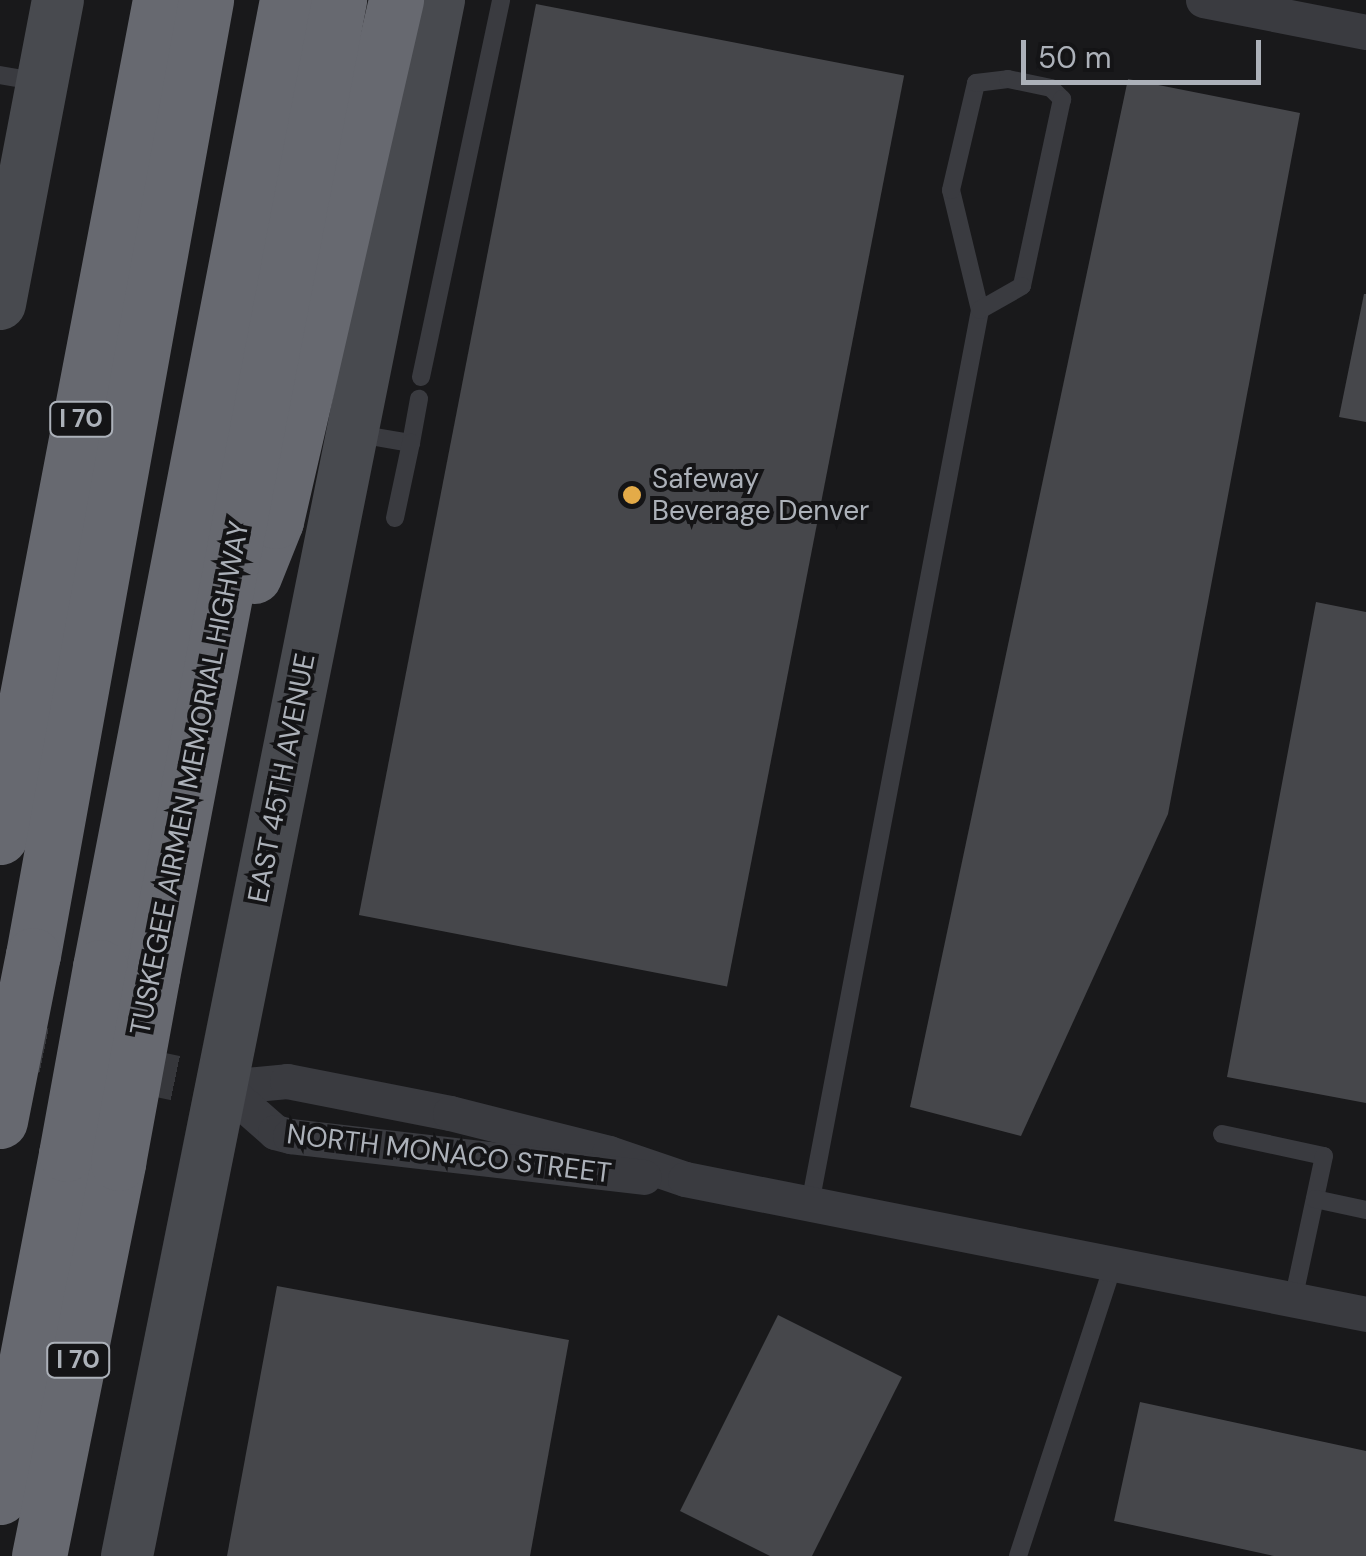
<!DOCTYPE html>
<html>
<head>
<meta charset="utf-8">
<style>
	body { margin:0 }
	#map { position:relative; width:1366px; height:1556px; overflow:hidden; background:#19191b; font-family:"DM Sans",sans-serif }
	div>[style] { position:absolute }
	.building>* { inset:0; background:#46474b; transform-origin:0 0 }
	.tertiary-tunnel>* { height:45px; margin-top:-22.5px; transform-origin:0; background:repeating-linear-gradient(90deg,#36373b 0 45px,transparent 0 67px) }
	.service>* { height:18px; margin:-9px; padding:0 9px; transform-origin:9px; border-radius:9px; background:#3a3b40 }
	.minor>* { height:35px; margin:-17.5px; padding:0 17.5px; transform-origin:17.5px; border-radius:17.5px; background:#3a3b40 }
	.secondary>* { height:52px; margin:-26px; padding:0 26px; transform-origin:26px; border-radius:26px; background:#484a4f }
	.motorway>* { height:55px; margin:-27.5px; padding:0 27.5px; transform-origin:27.5px; border-radius:27.5px; background:#676970 }
	.motorway-bridge>* { height:55px; margin:-27.5px; padding:0 27.5px; transform-origin:27.5px; border-radius:27.5px; background:#676970 }
	.dots>* { width:28px; height:28px; translate:-50% -50%; box-sizing:border-box; border:5px solid #141416; border-radius:50% }
	span { translate:-50% -50%; white-space:nowrap; text-align:center; line-height:1.15; -webkit-text-stroke:8px #141416; paint-order:stroke }
	.shield-label span { padding:2px 8px; background:#141416; border:2px solid; border-radius:8px; -webkit-text-stroke-width:0 }
	.shield-label { font-size:25px; color:#acb1b9; font-weight:700 }
	.poi-label { font-size:28px; color:#acb1b9 }
	.left { translate:0 -50%; text-align:left }
	.street-label { font-size:28px; color:#acb1b9 }
	.scale { position:absolute; left:1021px; top:40px; width:240px; height:45px; box-sizing:border-box; border:5px solid #acb1b9; border-top:0; padding-left:12px; font-size:30px; line-height:35px; white-space:nowrap; color:#acb1b9; -webkit-text-stroke:8px #141416; paint-order:stroke }
</style>
</head>
<body>
<div id="map">
	<div class="building">
		<i style="left:536px;top:4px;width:375px;height:928px;rotate:11deg"></i>
		<i style="clip-path:polygon(1128px 79px,1300px 113px,1168px 814px,1021px 1136px,910px 1107px)"></i>
		<i style="clip-path:polygon(1364px 294px,1366px 294px,1366px 422px,1339px 417px)"></i>
		<i style="clip-path:polygon(1316px 602px,1366px 612px,1366px 1103px,1227px 1077px)"></i>
		<i style="clip-path:polygon(277px 1286px,569px 1340px,530px 1556px,227px 1556px)"></i>
		<i style="clip-path:polygon(778px 1315px,902px 1377px,812px 1556px,770px 1556px,680px 1511px)"></i>
		<i style="clip-path:polygon(1140px 1402px,1366px 1451px,1366px 1556px,1274px 1556px,1114px 1521px)"></i>
	</div>
	<div class="tertiary-tunnel">
		<i style="left:0;top:1041px;width:191px;rotate:11.8deg"></i>
	</div>
	<div class="service">
		<i style="left:0;top:75px;width:40px;rotate:10deg"></i>
		<i style="left:421px;top:377px;width:385px;rotate:-78deg"></i>
		<i style="left:358px;top:434px;width:54px;rotate:9.6deg"></i>
		<i style="left:411px;top:443px;width:45px;rotate:-79.7deg"></i>
		<i style="left:395px;top:518px;width:77px;rotate:-78deg"></i>
		<i style="left:1222px;top:1134px;width:104px;rotate:12.2deg"></i>
		<i style="left:1324px;top:1156px;width:147px;rotate:102.1deg"></i>
		<i style="left:1315px;top:1199px;width:52px;rotate:12.2deg"></i>
		<i style="left:810px;top:1204px;width:910px;rotate:-79.23deg"></i>
		<i style="left:980px;top:310px;width:123px;rotate:-103.6deg"></i>
		<i style="left:951px;top:190px;width:110px;rotate:-76.8deg"></i>
		<i style="left:976px;top:83px;width:32px;rotate:-7deg"></i>
		<i style="left:1008px;top:79px;width:44px;rotate:11.8deg"></i>
		<i style="left:1051px;top:88px;width:16px;rotate:45deg"></i>
		<i style="left:1062px;top:99px;width:191px;rotate:102.1deg"></i>
		<i style="left:1022px;top:286px;width:48px;rotate:150.3deg"></i>
		<i style="left:1018px;top:1556px;width:306px;rotate:-71.9deg"></i>
	</div>
	<div class="minor">
		<i style="left:1203px;top:0;width:166px;rotate:11.1deg"></i>
		<i style="left:224px;top:1087px;width:63px;rotate:-5.4deg"></i>
		<i style="left:287px;top:1081px;width:166px;rotate:11.1deg"></i>
		<i style="left:450px;top:1113px;width:164px;rotate:14.1deg"></i>
		<i style="left:609px;top:1153px;width:80px;rotate:18.9deg"></i>
		<i style="left:685px;top:1179px;width:694px;rotate:11.21deg"></i>
		<i style="left:224px;top:1087px;width:68px;rotate:41.4deg"></i>
		<i style="left:275px;top:1132px;width:16px;rotate:15deg"></i>
		<i style="left:290px;top:1136px;width:356px;rotate:6.6deg"></i>
	</div>
	<div class="secondary">
		<i style="left:0;top:304px;width:309px;rotate:-79.2deg"></i>
		<i style="left:127px;top:1556px;width:1587px;rotate:-78.66deg"></i>
	</div>
	<div class="motorway">
		<i style="left:254px;top:576px;width:59px;rotate:-68.2deg"></i>
		<i style="left:276px;top:521px;width:535px;rotate:-77.03deg"></i>
		<i style="left:0;top:837px;width:852px;rotate:-79.18deg"></i>
		<i style="left:33px;top:955px;width:971px;rotate:-79.73deg"></i>
		<i style="left:100px;top:967px;width:985px;rotate:-79.06deg"></i>
		<i style="left:152px;top:977px;width:995px;rotate:-79.16deg"></i>
		<i style="left:0;top:1497px;width:349px;rotate:-79.1deg"></i>
		<i style="left:39px;top:1556px;width:401px;rotate:-78.6deg"></i>
	</div>
	<div class="motorway-bridge">
		<i style="left:0;top:1121px;width:169px;rotate:-78.8deg"></i>
		<i style="left:66px;top:1154px;width:190px;rotate:-79.7deg"></i>
		<i style="left:118px;top:1163px;width:189px;rotate:-79.6deg"></i>
	</div>
	<div class="dots">
		<i style="left:632px;top:495px;background:#e4ab48"></i>
	</div>
	<div class="shield-label">
		<span style="left:81px;top:419px">I 70</span>
		<span style="left:78px;top:1360px">I 70</span>
	</div>
	<div class="poi-label">
		<span class="left" style="left:652px;top:495px">Safeway<br>Beverage Denver</span>
	</div>
	<div class="street-label">
		<span style="left:190px;top:778px;rotate:-79deg">TUSKEGEE AIRMEN MEMORIAL HIGHWAY</span>
		<span style="left:282px;top:778px;rotate:-79deg">EAST 45TH AVENUE</span>
		<span style="left:449px;top:1154px;rotate:7deg">NORTH MONACO STREET</span>
	</div>
	<div class="scale">50 m</div>
</div>
</body>
</html>
